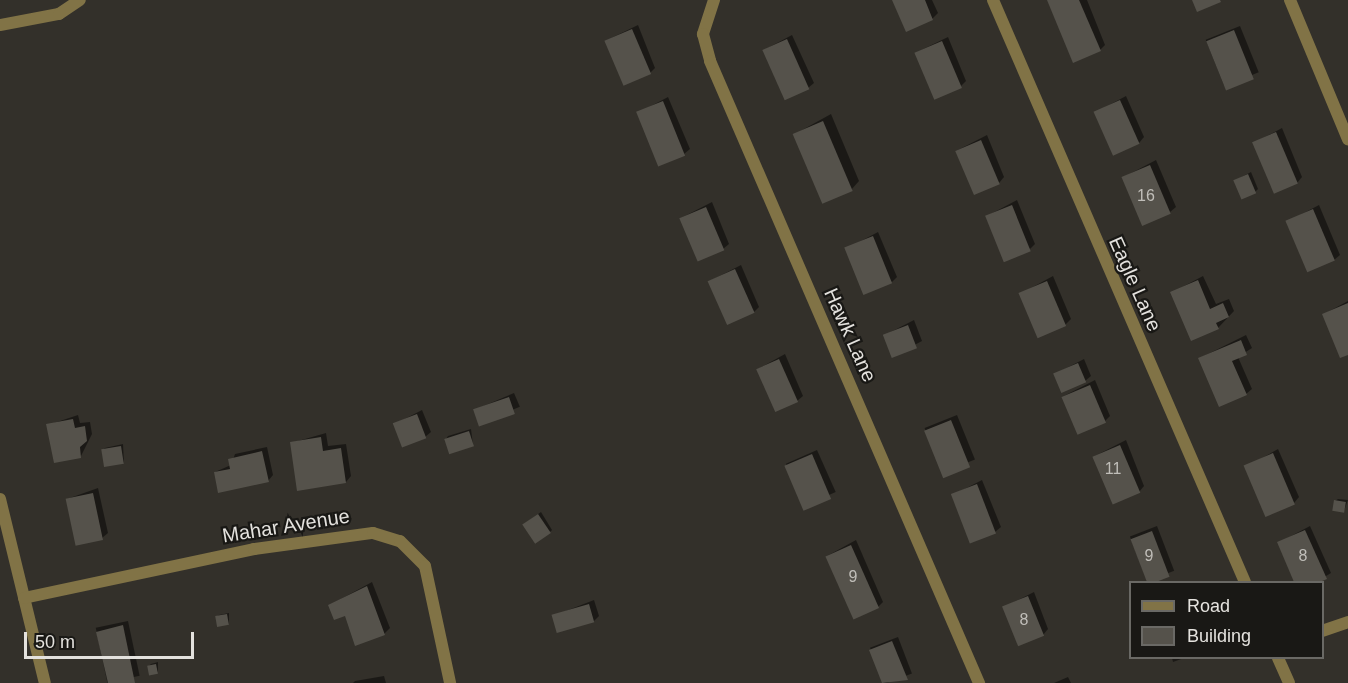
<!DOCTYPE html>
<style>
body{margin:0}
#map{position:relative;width:1348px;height:683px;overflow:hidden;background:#33302a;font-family:Arial,sans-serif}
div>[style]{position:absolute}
.shadow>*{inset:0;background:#0007;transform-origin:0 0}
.building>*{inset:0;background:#55524b;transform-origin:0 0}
.service>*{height:12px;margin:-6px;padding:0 6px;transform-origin:6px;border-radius:6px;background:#817346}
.minor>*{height:12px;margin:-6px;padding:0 6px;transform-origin:6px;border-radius:6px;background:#817346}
span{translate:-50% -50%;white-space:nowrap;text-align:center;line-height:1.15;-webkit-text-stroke:4.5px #191815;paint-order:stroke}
.number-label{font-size:16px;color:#c0beb9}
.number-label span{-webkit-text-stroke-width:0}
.street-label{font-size:20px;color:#e4e2de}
.legend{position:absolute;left:1129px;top:581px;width:195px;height:78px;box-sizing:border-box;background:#191815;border:2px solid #6a6965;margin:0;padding:8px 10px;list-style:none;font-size:18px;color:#e4e2de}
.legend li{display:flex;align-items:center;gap:12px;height:30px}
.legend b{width:30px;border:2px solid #6a6965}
.scale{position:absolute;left:24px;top:632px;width:170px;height:27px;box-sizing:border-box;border:3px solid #e4e2de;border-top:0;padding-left:8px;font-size:18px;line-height:21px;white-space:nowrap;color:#e4e2de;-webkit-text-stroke:4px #191815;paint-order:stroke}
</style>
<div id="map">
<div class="shadow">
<div style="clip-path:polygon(894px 0,932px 0,938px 13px,932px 19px)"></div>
<div style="clip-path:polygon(1048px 0,1087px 0,1105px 45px,1100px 50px)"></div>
<div style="clip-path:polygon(638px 25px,655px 68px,650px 73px,605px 41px)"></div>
<div style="left:1240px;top:26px;width:50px;height:37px;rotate:68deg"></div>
<div style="clip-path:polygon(792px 35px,814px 83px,808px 88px,764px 50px)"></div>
<div style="clip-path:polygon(948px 37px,966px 81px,961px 86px,915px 53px)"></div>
<div style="clip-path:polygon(1126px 96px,1144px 137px,1139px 143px,1096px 112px)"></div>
<div style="clip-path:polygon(668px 97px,690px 149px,684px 154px,638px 113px)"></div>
<div style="clip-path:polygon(831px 114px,859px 181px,851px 190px,795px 134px)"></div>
<div style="clip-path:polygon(1282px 128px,1302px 177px,1297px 183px,1254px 143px)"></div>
<div style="clip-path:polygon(987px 135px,1004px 177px,999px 183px,956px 151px)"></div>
<div style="clip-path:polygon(1156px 160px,1176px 207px,1170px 212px,1122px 178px)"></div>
<div style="clip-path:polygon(1251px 172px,1258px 189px,1255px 192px,1234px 181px)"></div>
<div style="clip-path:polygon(1017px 200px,1035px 244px,1030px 249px,987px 216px)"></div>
<div style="clip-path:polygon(712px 202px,729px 244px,723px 249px,681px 218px)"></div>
<div style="clip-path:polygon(1319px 205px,1340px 255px,1334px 260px,1287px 222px)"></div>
<div style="clip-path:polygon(878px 232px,897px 277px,892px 282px,846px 249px)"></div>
<div style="clip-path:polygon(741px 265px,759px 307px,754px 312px,710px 281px)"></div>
<div style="clip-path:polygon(1053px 276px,1071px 319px,1065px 325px,1020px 294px)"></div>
<div style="clip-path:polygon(1203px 276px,1216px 304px,1229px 299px,1234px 311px,1218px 328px,1171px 293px)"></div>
<div style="clip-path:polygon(1348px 301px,1348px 353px,1324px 314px)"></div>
<div style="clip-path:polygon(914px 320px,922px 341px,894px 356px,885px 335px)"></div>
<div style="clip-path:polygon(1246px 335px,1252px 348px,1238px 357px,1252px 389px,1246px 394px,1200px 358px)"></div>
<div style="clip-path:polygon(785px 354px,803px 396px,797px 401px,758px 369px)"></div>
<div style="clip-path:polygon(1084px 359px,1091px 376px,1085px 381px,1055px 374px)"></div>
<div style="clip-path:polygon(1095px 380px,1110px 416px,1105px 421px,1062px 397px)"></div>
<div style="left:514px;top:393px;width:15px;height:42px;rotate:67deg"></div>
<div style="clip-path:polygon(422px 410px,431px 432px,425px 437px,395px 424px)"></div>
<div style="clip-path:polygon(78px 415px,80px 423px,90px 422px,92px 434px,81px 456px,48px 425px)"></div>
<div style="left:957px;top:415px;width:48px;height:35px;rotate:68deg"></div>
<div style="clip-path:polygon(471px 429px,473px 445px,446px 439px,448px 436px)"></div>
<div style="clip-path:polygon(326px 433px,328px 446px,346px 444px,351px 476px,346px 482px,291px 443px)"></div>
<div style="clip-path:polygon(1126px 440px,1144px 486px,1139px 492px,1093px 457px)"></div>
<div style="clip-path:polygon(123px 444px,124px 463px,102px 450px,105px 448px)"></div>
<div style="clip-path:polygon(267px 447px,273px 475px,268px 481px,215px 472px,231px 465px,235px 454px)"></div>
<div style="clip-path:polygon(1278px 449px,1299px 497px,1294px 503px,1246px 467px)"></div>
<div style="left:817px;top:450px;width:46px;height:34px;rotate:66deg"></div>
<div style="clip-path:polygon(982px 480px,1001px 527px,995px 532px,953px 495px)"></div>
<div style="clip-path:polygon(98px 488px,108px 533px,102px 538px,67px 499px)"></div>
<div style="clip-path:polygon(1338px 499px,1348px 500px,1344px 511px,1335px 501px)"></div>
<div style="clip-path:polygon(541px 512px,552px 530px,550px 532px,524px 524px)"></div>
<div style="left:1157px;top:526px;width:48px;height:29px;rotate:69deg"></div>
<div style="clip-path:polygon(1310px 526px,1331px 573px,1316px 582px,1296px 582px,1278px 543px)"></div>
<div style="clip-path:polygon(856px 540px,883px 602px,878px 607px,827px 556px)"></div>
<div style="clip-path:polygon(372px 582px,390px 628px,384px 634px,330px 605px)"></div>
<div style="clip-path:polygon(1034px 592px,1048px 629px,1043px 635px,1004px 607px)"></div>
<div style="clip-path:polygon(594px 600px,599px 616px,594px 621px,553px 616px)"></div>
<div style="clip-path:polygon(229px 613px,229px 624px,216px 617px,219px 615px)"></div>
<div style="left:128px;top:621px;width:56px;height:33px;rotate:78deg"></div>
<div style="left:898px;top:637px;width:39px;height:30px;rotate:69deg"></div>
<div style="clip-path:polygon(1172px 658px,1184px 658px,1173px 662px)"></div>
<div style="clip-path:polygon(158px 662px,158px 672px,149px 666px,151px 664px)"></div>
<div style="clip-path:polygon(384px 676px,386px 683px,353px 683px,355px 681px)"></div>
<div style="clip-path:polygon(1068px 677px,1071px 683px,1054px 683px)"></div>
</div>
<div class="building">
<div style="clip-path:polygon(892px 0,925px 0,933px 20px,906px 32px)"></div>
<div style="clip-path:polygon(1047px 0,1079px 0,1101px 51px,1073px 63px)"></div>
<div style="clip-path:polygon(1192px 0,1220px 0,1221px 2px,1197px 12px)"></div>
<div style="left:632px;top:29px;width:49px;height:30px;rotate:67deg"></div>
<div style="left:1234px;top:30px;width:53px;height:30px;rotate:68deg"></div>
<div style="left:787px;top:39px;width:55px;height:27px;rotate:66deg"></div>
<div style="left:942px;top:41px;width:51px;height:30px;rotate:67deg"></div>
<div style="left:1120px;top:100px;width:48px;height:29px;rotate:66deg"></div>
<div style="left:663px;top:101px;width:59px;height:29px;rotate:68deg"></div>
<div style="left:823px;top:121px;width:76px;height:33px;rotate:67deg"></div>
<div style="left:1276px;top:132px;width:56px;height:26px;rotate:67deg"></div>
<div style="left:981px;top:140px;width:48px;height:28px;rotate:67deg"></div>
<div style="left:1150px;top:165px;width:53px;height:31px;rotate:67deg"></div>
<div style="left:1248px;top:174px;width:21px;height:16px;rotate:67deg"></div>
<div style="left:1012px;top:205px;width:50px;height:29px;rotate:68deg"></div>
<div style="left:706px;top:207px;width:47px;height:29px;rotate:67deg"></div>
<div style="left:1313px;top:209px;width:56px;height:30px;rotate:67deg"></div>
<div style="left:873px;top:236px;width:51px;height:31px;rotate:68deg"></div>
<div style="left:735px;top:269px;width:48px;height:30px;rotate:66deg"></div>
<div style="clip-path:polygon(1198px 280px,1210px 309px,1223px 303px,1229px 317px,1216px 323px,1219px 329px,1191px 341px,1170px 292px)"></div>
<div style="left:1047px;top:281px;width:49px;height:31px;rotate:67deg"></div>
<div style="clip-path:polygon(1348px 303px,1348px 355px,1340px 358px,1322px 314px)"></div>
<div style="left:908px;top:325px;width:25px;height:27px;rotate:69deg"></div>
<div style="clip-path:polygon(1241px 340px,1247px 355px,1232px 361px,1247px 395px,1219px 407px,1198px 358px)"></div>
<div style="left:779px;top:359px;width:47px;height:25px;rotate:66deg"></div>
<div style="left:1078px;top:363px;width:21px;height:27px;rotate:67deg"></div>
<div style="left:1090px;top:385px;width:41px;height:31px;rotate:67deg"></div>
<div style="left:509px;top:397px;width:18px;height:38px;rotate:71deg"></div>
<div style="left:417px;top:414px;width:26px;height:26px;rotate:69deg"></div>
<div style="clip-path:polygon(73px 419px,75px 428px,85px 426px,87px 441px,80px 447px,81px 458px,54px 463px,46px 424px)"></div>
<div style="left:951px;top:420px;width:51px;height:29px;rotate:68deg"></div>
<div style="left:469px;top:431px;width:16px;height:26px;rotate:72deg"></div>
<div style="clip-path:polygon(321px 437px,323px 451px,341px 448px,346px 483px,297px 491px,290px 442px)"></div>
<div style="left:1120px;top:445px;width:52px;height:30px;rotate:67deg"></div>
<div style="left:121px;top:446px;width:18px;height:20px;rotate:81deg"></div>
<div style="clip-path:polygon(262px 451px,269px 482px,218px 493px,214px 472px,230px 469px,228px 459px)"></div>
<div style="left:1273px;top:453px;width:56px;height:32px;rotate:67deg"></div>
<div style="left:812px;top:454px;width:49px;height:30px;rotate:67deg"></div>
<div style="left:977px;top:484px;width:53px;height:28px;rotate:69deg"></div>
<div style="left:93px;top:493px;width:48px;height:28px;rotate:78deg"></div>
<div style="left:1334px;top:500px;width:12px;height:11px;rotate:9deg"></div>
<div style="left:538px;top:514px;width:23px;height:19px;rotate:56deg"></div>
<div style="clip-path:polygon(1305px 530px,1327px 579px,1320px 582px,1294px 582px,1277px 542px)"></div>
<div style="left:1152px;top:531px;width:49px;height:23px;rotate:69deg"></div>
<div style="left:851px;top:545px;width:69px;height:28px;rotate:66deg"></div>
<div style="clip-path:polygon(367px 586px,385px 635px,355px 646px,345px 616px,334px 620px,328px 605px)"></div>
<div style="left:1028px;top:596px;width:43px;height:28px;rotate:68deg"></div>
<div style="left:589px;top:604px;width:19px;height:39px;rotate:74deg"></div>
<div style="left:227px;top:614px;width:11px;height:12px;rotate:80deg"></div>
<div style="clip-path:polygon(123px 625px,135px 683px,108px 683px,96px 632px)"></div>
<div style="clip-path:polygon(892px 641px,908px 680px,882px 683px,869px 650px)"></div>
<div style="left:156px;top:664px;width:10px;height:9px;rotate:79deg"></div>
</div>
<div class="service">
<div style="left:0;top:25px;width:60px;rotate:-10.6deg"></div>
<div style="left:59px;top:14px;width:25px;rotate:-34deg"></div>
</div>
<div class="minor">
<div style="left:714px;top:0;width:36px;rotate:108deg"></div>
<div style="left:703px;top:34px;width:28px;rotate:75deg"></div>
<div style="left:710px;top:61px;width:678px;rotate:66.61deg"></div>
<div style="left:993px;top:0;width:634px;rotate:66.59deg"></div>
<div style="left:1290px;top:0;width:151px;rotate:67.4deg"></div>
<div style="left:0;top:499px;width:189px;rotate:76.3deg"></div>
<div style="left:24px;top:598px;width:235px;rotate:-12deg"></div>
<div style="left:254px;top:549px;width:120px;rotate:-7.7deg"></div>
<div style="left:373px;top:533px;width:28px;rotate:17deg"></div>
<div style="left:400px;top:541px;width:35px;rotate:45deg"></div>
<div style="left:425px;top:566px;width:120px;rotate:77.9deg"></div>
<div style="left:1322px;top:631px;width:28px;rotate:-19deg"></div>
<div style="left:1278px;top:658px;width:27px;rotate:66deg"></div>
</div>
<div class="number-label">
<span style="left:1146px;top:196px">16</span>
<span style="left:1113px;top:469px">11</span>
<span style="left:1149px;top:556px">9</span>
<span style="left:1303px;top:556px">8</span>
<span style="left:853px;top:577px">9</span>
<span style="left:1024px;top:620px">8</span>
</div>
<div class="street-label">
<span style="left:1135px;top:284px;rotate:66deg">Eagle Lane</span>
<span style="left:850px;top:335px;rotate:66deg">Hawk Lane</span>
<span style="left:286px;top:526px;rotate:-9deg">Mahar Avenue</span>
</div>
<ul class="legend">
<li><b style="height:8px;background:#817346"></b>Road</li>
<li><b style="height:16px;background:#55524b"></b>Building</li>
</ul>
<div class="scale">50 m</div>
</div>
